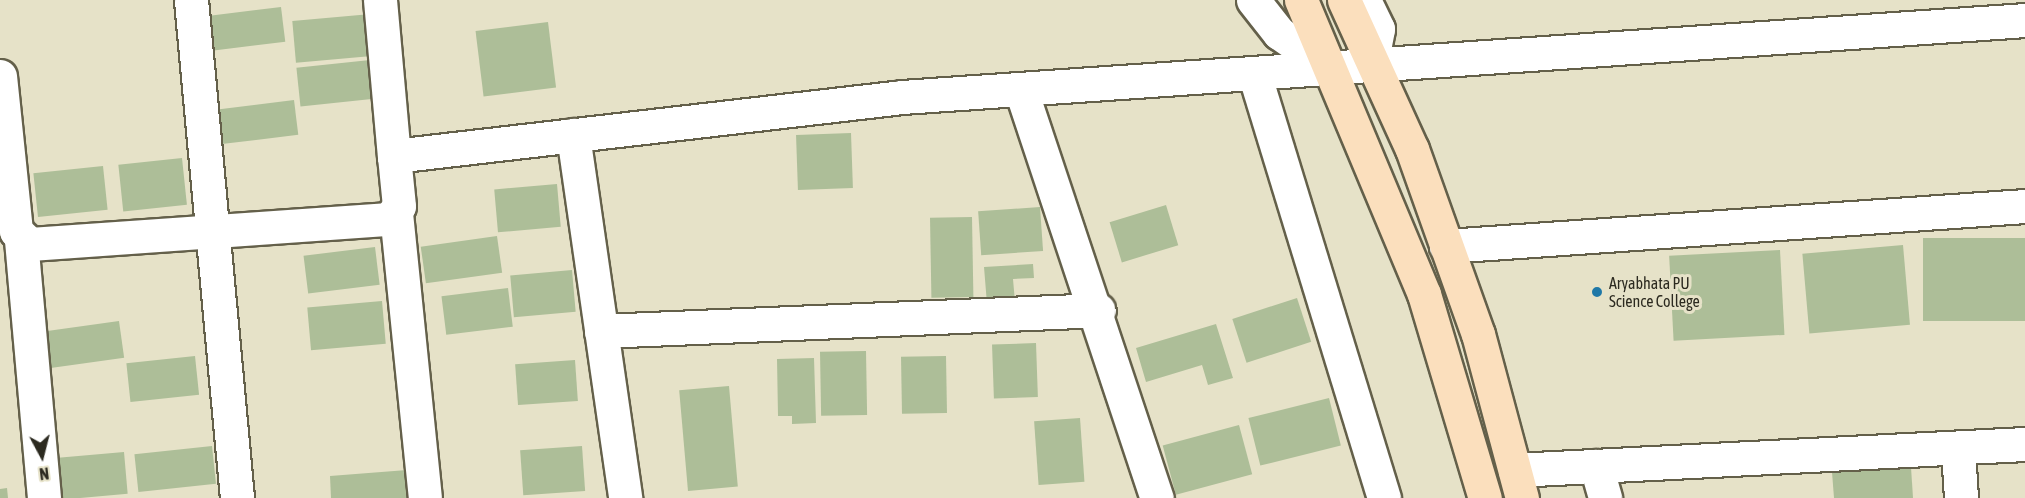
<!DOCTYPE html>
<style>
body{margin:0}
#map{position:relative;width:2025px;height:498px;overflow:hidden;background:#e6e2c8;font-family:"Asap Condensed",sans-serif}
div>[style]{position:absolute}
.building>*{inset:0;background:#adbe98;transform-origin:0 0}
.roads{filter:drop-shadow(2px 0 #64604a) drop-shadow(-2px 0 #64604a) drop-shadow(0 2px #64604a) drop-shadow(0 -2px #64604a)}
.minor>*{height:33px;margin:-16.5px;padding:0 16.5px;transform-origin:16.5px;border-radius:16.5px;background:#fff}
.major>*{height:33px;margin:-16.5px;padding:0 16.5px;transform-origin:16.5px;border-radius:16.5px;background:#fbdfbd}
.dots>*{width:16px;height:16px;translate:-50% -50%;box-sizing:border-box;border:3px solid #e6e2c8;border-radius:50%}
span{translate:-50% -50%;white-space:nowrap;text-align:center;line-height:1.15;-webkit-text-stroke:6px #e6e2c8;paint-order:stroke}
.poi-label{font-size:16px;color:#2c2a20}
.left{translate:0 -50%;text-align:left}
.north{position:absolute;left:12px;top:426px;width:60px;height:60px;-webkit-text-stroke:4px #e6e2c8;paint-order:stroke;rotate:173deg;font-size:16px;font-weight:700;line-height:24px;text-align:center;color:#2c2a20}
.north::after{content:'';display:block;margin:auto;width:21px;height:27px;background:#2c2a20;clip-path:polygon(50% 0,100% 100%,50% 72%,0 100%)}
</style>
<div id="map">
<div class="building">
<div style="left:281px;top:7px;width:35px;height:78px;rotate:83deg"></div>
<div style="left:371px;top:14px;width:42px;height:79px;rotate:85deg"></div>
<div style="left:548px;top:22px;width:66px;height:73px;rotate:83deg"></div>
<div style="left:370px;top:60px;width:39px;height:74px;rotate:84deg"></div>
<div style="left:294px;top:100px;width:35px;height:77px;rotate:83deg"></div>
<div style="left:851px;top:133px;width:55px;height:55px;rotate:88deg"></div>
<div style="left:182px;top:158px;width:47px;height:64px;rotate:84deg"></div>
<div style="left:103px;top:166px;width:44px;height:70px;rotate:84deg"></div>
<div style="left:557px;top:184px;width:43px;height:63px;rotate:85deg"></div>
<div style="left:1166px;top:205px;width:42px;height:59px;rotate:73deg"></div>
<div style="left:1040px;top:207px;width:44px;height:62px;rotate:86deg"></div>
<div style="left:972px;top:217px;width:80px;height:42px;rotate:89deg"></div>
<div style="left:497px;top:236px;width:37px;height:77px;rotate:82deg"></div>
<div style="left:2025px;top:238px;width:83px;height:102px;rotate:90deg"></div>
<div style="left:1903px;top:245px;width:80px;height:101px;rotate:85deg"></div>
<div style="left:375px;top:247px;width:38px;height:72px;rotate:83deg"></div>
<div style="left:1780px;top:250px;width:85px;height:111px;rotate:87deg"></div>
<div style="clip-path:polygon(1033px 264px,1034px 278px,1013px 279px,1015px 302px,987px 304px,984px 267px)"></div>
<div style="left:572px;top:270px;width:42px;height:62px;rotate:85deg"></div>
<div style="left:508px;top:288px;width:39px;height:67px;rotate:83deg"></div>
<div style="left:1297px;top:298px;width:46px;height:68px;rotate:72deg"></div>
<div style="left:382px;top:301px;width:43px;height:75px;rotate:85deg"></div>
<div style="left:119px;top:321px;width:37px;height:76px;rotate:82deg"></div>
<div style="clip-path:polygon(1216px 324px,1233px 378px,1208px 385px,1202px 365px,1146px 382px,1136px 348px)"></div>
<div style="left:1036px;top:343px;width:54px;height:44px;rotate:88deg"></div>
<div style="left:866px;top:351px;width:64px;height:46px;rotate:89deg"></div>
<div style="left:195px;top:356px;width:39px;height:69px;rotate:84deg"></div>
<div style="left:946px;top:356px;width:57px;height:45px;rotate:89deg"></div>
<div style="clip-path:polygon(814px 358px,816px 423px,792px 424px,792px 416px,778px 416px,777px 359px)"></div>
<div style="left:575px;top:360px;width:41px;height:60px;rotate:86deg"></div>
<div style="left:729px;top:386px;width:101px;height:50px;rotate:85deg"></div>
<div style="left:1329px;top:398px;width:49px;height:83px;rotate:76deg"></div>
<div style="left:1080px;top:418px;width:64px;height:46px;rotate:86deg"></div>
<div style="left:1239px;top:425px;width:51px;height:79px;rotate:75deg"></div>
<div style="left:212px;top:446px;width:38px;height:78px;rotate:84deg"></div>
<div style="left:582px;top:446px;width:45px;height:62px;rotate:86deg"></div>
<div style="left:124px;top:452px;width:42px;height:66px;rotate:85deg"></div>
<div style="clip-path:polygon(1911px 467px,1913px 498px,1834px 498px,1832px 472px)"></div>
<div style="clip-path:polygon(407px 470px,409px 498px,331px 498px,330px 476px)"></div>
<div style="clip-path:polygon(7px 488px,8px 498px,0 498px,0 489px)"></div>
</div>
<div class="roads">
<div class="minor">
<div style="left:191px;top:0;width:500px;rotate:84.72deg"></div>
<div style="left:380px;top:0;width:157px;rotate:84.9deg"></div>
<div style="left:1253px;top:0;width:42px;rotate:51.8deg"></div>
<div style="left:1279px;top:33px;width:63px;rotate:34.7deg"></div>
<div style="left:1364px;top:0;width:32px;rotate:64deg"></div>
<div style="left:1378px;top:29px;width:36px;rotate:101deg"></div>
<div style="left:0;top:76px;width:156px;rotate:84.1deg"></div>
<div style="left:16px;top:231px;width:19px;rotate:43deg"></div>
<div style="left:30px;top:244px;width:360px;rotate:-4deg"></div>
<div style="left:389px;top:219px;width:16px;rotate:-52deg"></div>
<div style="left:399px;top:206px;width:50px;rotate:-95.7deg"></div>
<div style="left:394px;top:156px;width:511px;rotate:-6.62deg"></div>
<div style="left:902px;top:97px;width:1126px;rotate:-3.92deg"></div>
<div style="left:1255px;top:76px;width:441px;rotate:73deg"></div>
<div style="left:1021px;top:90px;width:430px;rotate:71.6deg"></div>
<div style="left:573px;top:135px;width:367px;rotate:81.8deg"></div>
<div style="left:396px;top:213px;width:286px;rotate:84.2deg"></div>
<div style="left:21px;top:240px;width:259px;rotate:84.9deg"></div>
<div style="left:1446px;top:246px;width:580px;rotate:-3.95deg"></div>
<div style="left:601px;top:331px;width:498px;rotate:-2.4deg"></div>
<div style="left:1958px;top:448px;width:50px;rotate:86.6deg"></div>
<div style="left:1596px;top:466px;width:33px;rotate:74deg"></div>
<div style="left:1515px;top:470px;width:511px;rotate:-2.92deg"></div>
</div>
<div class="major">
<div style="left:1301px;top:0;width:319px;rotate:67.3deg"></div>
<div style="left:1424px;top:294px;width:213px;rotate:73.4deg"></div>
<div style="left:1344px;top:0;width:164px;rotate:65.5deg"></div>
<div style="left:1412px;top:149px;width:196px;rotate:70.4deg"></div>
<div style="left:1478px;top:334px;width:170px;rotate:75deg"></div>
</div>
</div>
<div class="dots">
<div style="left:1597px;top:292px;background:#1f78a7"></div>
</div>
<div class="poi-label">
<span class="left" style="left:1609px;top:292px">Aryabhata PU<br>Science College</span>
</div>
<div class="north">N</div>
</div>
